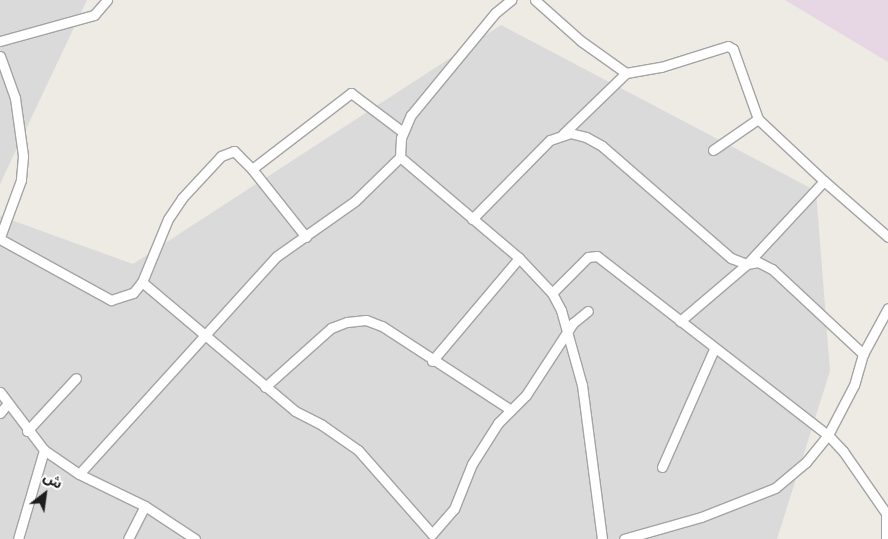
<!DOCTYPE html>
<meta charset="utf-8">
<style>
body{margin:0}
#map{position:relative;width:888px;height:539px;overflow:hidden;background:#eeeae4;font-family:"Fira Sans","Noto Sans Arabic",sans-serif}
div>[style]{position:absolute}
.residential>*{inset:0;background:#dbdada}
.industrial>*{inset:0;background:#e7d6e4}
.roads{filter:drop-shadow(1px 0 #a4a4a4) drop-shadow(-1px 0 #a4a4a4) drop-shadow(0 1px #a4a4a4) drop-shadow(0 -1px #a4a4a4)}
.minor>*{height:9px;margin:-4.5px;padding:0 4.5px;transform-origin:4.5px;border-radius:4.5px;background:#fff}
span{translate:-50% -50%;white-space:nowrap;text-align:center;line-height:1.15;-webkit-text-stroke:4.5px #fff;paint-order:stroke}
.north{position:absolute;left:20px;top:469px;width:50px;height:50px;-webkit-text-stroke:4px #fff;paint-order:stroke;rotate:30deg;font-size:14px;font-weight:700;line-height:20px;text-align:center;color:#1d1d1d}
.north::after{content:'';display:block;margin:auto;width:18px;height:22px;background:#1d1d1d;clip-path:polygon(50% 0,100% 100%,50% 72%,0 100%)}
</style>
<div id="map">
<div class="residential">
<div style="clip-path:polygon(0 0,87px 0,0 184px)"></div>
<div style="clip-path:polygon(501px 25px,816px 191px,830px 371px,777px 539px,0 539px,0 216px,133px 264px)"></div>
</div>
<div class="industrial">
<div style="clip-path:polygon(785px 0,888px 0,888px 62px)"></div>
</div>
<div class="roads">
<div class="minor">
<div style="left:535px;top:0;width:62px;rotate:41.7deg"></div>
<div style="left:581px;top:41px;width:55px;rotate:35.4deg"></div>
<div style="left:0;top:41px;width:98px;rotate:-15.5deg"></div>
<div style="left:94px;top:15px;width:20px;rotate:-49deg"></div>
<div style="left:0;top:56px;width:45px;rotate:70.3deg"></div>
<div style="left:15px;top:98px;width:59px;rotate:82.1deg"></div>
<div style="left:23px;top:156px;width:24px;rotate:95deg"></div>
<div style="left:21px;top:180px;width:61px;rotate:110.2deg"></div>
<div style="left:563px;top:134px;width:88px;rotate:-44.1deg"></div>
<div style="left:626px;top:73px;width:36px;rotate:-10deg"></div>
<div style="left:661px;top:67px;width:70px;rotate:-17.4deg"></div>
<div style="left:728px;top:46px;width:6px;rotate:31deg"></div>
<div style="left:733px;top:49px;width:74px;rotate:70.3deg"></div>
<div style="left:758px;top:119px;width:91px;rotate:43.2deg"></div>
<div style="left:824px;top:181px;width:113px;rotate:132.9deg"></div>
<div style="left:747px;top:264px;width:88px;rotate:139.6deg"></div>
<div style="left:713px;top:150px;width:55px;rotate:-34.6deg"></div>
<div style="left:400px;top:157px;width:19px;rotate:-87deg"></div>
<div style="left:401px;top:138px;width:25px;rotate:-67deg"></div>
<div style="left:411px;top:115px;width:132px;rotate:-50.5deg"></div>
<div style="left:495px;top:13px;width:21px;rotate:-39deg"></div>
<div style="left:824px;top:181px;width:85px;rotate:41.2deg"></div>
<div style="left:472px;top:219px;width:111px;rotate:-45.4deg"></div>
<div style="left:550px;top:140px;width:21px;rotate:-19deg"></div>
<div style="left:570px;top:133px;width:16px;rotate:14deg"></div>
<div style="left:586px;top:137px;width:18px;rotate:29deg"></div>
<div style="left:602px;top:146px;width:171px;rotate:41deg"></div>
<div style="left:731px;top:258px;width:17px;rotate:21deg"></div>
<div style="left:747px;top:264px;width:11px;rotate:-10deg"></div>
<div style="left:758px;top:262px;width:16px;rotate:27deg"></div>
<div style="left:772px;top:269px;width:125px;rotate:43deg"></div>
<div style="left:863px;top:354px;width:32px;rotate:106deg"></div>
<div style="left:854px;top:385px;width:56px;rotate:117.5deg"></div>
<div style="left:828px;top:435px;width:35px;rotate:129deg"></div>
<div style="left:806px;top:462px;width:40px;rotate:140deg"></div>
<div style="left:775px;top:488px;width:79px;rotate:158.6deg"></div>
<div style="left:701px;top:517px;width:80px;rotate:164.1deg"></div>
<div style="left:306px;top:237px;width:87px;rotate:-128.5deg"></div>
<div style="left:252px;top:169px;width:125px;rotate:-37.5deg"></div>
<div style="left:351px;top:93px;width:65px;rotate:36.9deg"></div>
<div style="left:0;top:239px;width:127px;rotate:28.8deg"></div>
<div style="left:111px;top:300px;width:23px;rotate:-18deg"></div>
<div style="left:133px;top:293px;width:14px;rotate:-51deg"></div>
<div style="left:142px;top:282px;width:200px;rotate:40.1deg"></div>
<div style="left:295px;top:411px;width:30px;rotate:27deg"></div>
<div style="left:322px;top:425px;width:44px;rotate:34.8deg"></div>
<div style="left:358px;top:450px;width:112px;rotate:48.6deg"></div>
<div style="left:432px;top:534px;width:33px;rotate:-49deg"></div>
<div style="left:454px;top:509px;width:48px;rotate:-68.2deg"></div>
<div style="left:472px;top:464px;width:49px;rotate:-57.6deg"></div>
<div style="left:498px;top:423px;width:40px;rotate:-45deg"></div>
<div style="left:526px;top:395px;width:86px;rotate:-56.9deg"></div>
<div style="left:573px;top:323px;width:19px;rotate:-39deg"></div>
<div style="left:142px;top:282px;width:68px;rotate:-67.6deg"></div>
<div style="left:168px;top:219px;width:25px;rotate:-56deg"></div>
<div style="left:182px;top:198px;width:57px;rotate:-47.1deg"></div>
<div style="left:221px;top:156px;width:14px;rotate:-21deg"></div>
<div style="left:234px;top:151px;width:25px;rotate:45deg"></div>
<div style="left:552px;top:293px;width:51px;rotate:-45deg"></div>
<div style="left:588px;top:257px;width:9px;rotate:-6deg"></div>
<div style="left:597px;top:256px;width:292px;rotate:37.8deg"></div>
<div style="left:828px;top:435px;width:22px;rotate:47deg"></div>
<div style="left:843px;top:451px;width:75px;rotate:55.3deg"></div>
<div style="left:886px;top:513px;width:26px;rotate:90deg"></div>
<div style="left:863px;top:354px;width:52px;rotate:-61.5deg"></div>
<div style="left:432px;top:361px;width:135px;rotate:-49.8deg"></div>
<div style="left:265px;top:387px;width:89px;rotate:-41.8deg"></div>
<div style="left:331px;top:328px;width:17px;rotate:-21deg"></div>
<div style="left:347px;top:322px;width:19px;rotate:-6deg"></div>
<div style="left:366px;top:320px;width:17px;rotate:21deg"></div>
<div style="left:382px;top:326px;width:154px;rotate:33.1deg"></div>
<div style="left:0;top:392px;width:73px;rotate:52.8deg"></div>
<div style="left:44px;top:450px;width:42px;rotate:34.4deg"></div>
<div style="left:79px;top:474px;width:73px;rotate:25.9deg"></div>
<div style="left:145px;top:506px;width:60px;rotate:33.4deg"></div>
<div style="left:0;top:413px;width:13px;rotate:-51deg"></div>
<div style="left:27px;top:431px;width:72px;rotate:-47.2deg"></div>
<div style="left:662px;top:467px;width:129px;rotate:-66.2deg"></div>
<div style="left:79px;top:474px;width:294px;rotate:-47.8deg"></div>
<div style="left:277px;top:256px;width:95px;rotate:-35.2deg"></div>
<div style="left:355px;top:201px;width:63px;rotate:-44.4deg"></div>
<div style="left:400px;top:157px;width:156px;rotate:40.3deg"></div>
<div style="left:519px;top:258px;width:48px;rotate:46.7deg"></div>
<div style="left:552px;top:293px;width:19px;rotate:62deg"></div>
<div style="left:561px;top:310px;width:78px;rotate:74.4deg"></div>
<div style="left:582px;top:385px;width:155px;rotate:82.6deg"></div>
<div style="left:18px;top:539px;width:93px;rotate:-73.7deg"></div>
<div style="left:128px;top:539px;width:37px;rotate:-63deg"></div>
</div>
</div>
<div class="north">ش</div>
</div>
